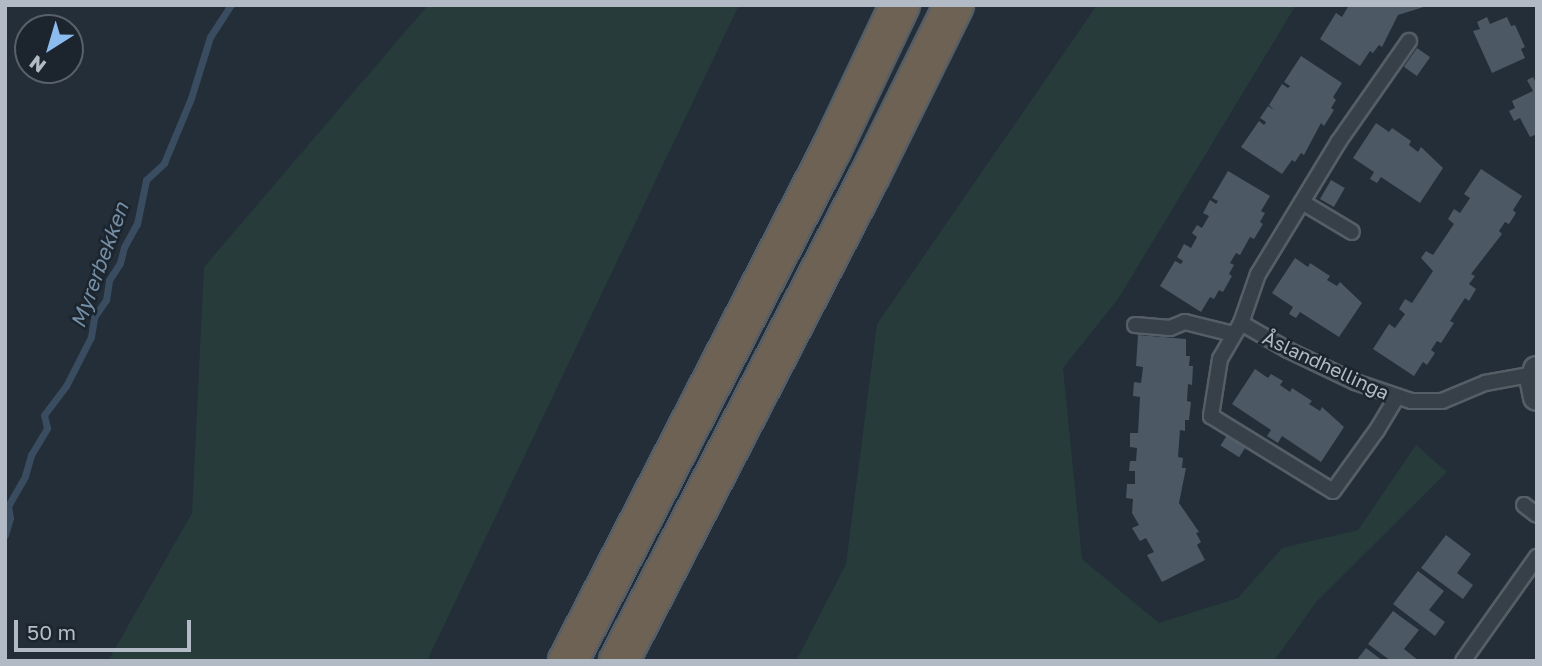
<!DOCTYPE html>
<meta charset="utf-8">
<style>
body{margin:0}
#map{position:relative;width:1542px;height:666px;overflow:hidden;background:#232e38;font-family:"Golos Text",sans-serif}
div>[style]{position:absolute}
.green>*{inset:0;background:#263b3a}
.stream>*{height:7px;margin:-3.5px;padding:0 3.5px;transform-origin:3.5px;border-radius:3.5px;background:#3a4d60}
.building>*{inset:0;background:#4c5864;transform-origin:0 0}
.roads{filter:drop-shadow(2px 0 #555e66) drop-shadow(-2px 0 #555e66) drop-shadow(0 2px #555e66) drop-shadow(0 -2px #555e66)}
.lane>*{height:14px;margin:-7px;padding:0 7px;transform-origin:7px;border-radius:7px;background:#374049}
.street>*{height:26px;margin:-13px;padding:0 13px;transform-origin:13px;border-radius:13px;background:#374049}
.highway>*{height:38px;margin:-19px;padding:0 19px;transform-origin:19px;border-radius:19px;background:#6e6254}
span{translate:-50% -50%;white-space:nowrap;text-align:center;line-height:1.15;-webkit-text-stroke:5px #1c252d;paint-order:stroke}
.street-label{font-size:19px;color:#b2bbc5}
.water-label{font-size:21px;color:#748ea6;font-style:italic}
.frame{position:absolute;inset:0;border:7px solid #b2bbc5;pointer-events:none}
.north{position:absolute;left:14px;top:14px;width:70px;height:70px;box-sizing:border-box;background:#1c252d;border:2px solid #58616a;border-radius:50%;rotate:217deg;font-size:19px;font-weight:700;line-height:28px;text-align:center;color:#b2bbc5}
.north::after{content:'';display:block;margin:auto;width:24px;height:32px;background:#8cbbf0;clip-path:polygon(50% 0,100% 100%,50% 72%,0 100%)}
.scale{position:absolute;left:14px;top:620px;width:177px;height:32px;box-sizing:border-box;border:4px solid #b2bbc5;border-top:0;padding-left:9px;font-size:21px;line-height:24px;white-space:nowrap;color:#b2bbc5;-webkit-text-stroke:5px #1c252d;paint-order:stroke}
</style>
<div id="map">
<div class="green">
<div style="clip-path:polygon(428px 5px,739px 5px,427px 661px,108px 661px,192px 513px,204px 267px)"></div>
<div style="clip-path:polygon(1097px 5px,1296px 5px,1118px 299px,1063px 368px,1082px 559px,1159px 623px,1238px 598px,1282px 548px,1358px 530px,1416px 445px,1447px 472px,1317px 601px,1274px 661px,796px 661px,846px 564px,877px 324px)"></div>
</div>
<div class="stream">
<div style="left:5px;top:535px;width:18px;rotate:-74deg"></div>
<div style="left:10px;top:518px;width:12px;rotate:-99deg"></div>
<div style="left:8px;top:506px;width:34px;rotate:-60deg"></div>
<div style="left:25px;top:476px;width:22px;rotate:-74deg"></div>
<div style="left:31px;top:455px;width:31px;rotate:-59deg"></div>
<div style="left:47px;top:428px;width:13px;rotate:-103deg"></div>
<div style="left:44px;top:415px;width:36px;rotate:-53deg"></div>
<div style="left:66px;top:386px;width:55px;rotate:-63deg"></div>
<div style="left:91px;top:337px;width:20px;rotate:-81deg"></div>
<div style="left:94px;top:317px;width:21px;rotate:-55deg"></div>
<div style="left:106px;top:300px;width:20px;rotate:-81deg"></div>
<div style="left:109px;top:280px;width:20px;rotate:-57deg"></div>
<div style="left:120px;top:263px;width:16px;rotate:-76deg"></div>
<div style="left:124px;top:247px;width:26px;rotate:-61deg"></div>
<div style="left:137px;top:224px;width:45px;rotate:-78.4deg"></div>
<div style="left:146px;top:180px;width:25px;rotate:-43deg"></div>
<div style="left:164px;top:163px;width:70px;rotate:-67.4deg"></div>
<div style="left:191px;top:98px;width:64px;rotate:-72.7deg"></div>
<div style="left:210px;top:37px;width:38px;rotate:-57deg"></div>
</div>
<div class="building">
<div style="clip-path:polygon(1349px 5px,1430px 5px,1398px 15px,1382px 47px,1379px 45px,1373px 53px,1370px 51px,1360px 66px,1320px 39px,1336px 13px,1342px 17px)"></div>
<div style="clip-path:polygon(1487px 17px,1490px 24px,1507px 17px,1511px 26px,1515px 25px,1525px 47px,1521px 49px,1525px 58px,1492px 73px,1473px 31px,1480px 29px,1477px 22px)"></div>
<div style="left:1417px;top:48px;width:16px;height:23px;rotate:35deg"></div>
<div style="clip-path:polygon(1301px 56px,1342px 83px,1333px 97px,1336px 100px,1331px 108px,1334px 110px,1324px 126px,1321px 123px,1304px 155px,1301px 153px,1295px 162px,1292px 160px,1282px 174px,1241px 147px,1259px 121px,1264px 125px,1266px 122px,1260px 118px,1268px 106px,1274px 110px,1269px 105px,1282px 84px,1288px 88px,1290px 86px,1284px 82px)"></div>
<div style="clip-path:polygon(1533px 77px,1537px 85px,1537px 134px,1530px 137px,1520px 118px,1514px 121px,1509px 111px,1515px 108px,1512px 101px,1533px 91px,1527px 80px)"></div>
<div style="clip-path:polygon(1376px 123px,1389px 132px,1392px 128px,1411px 141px,1409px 145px,1418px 152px,1421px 147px,1443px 168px,1420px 203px,1381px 177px,1377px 183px,1370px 179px,1374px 172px,1353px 158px)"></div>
<div style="clip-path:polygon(1481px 169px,1522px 196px,1513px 210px,1516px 213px,1509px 224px,1505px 222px,1499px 231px,1502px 234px,1471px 274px,1475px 276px,1469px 284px,1476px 289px,1469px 301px,1465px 298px,1450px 321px,1454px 323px,1441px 343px,1437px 341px,1431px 350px,1435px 353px,1427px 365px,1423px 362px,1414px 376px,1373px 349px,1389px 324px,1395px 328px,1405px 314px,1399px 309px,1405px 299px,1412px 303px,1433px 271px,1421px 258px,1426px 251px,1433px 255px,1454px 224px,1448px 219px,1454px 209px,1460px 213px,1470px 198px,1464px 194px)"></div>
<div style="clip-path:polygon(1228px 171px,1270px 196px,1261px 211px,1265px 213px,1260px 222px,1263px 224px,1254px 239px,1250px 237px,1240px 255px,1236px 253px,1230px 263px,1234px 265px,1229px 274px,1232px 276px,1223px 292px,1219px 290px,1214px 299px,1210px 297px,1201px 312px,1160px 286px,1175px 261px,1181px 264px,1183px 261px,1177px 257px,1184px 244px,1191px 248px,1197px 237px,1192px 233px,1197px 225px,1202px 228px,1209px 216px,1203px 213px,1210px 200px,1216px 204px,1218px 201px,1212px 198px)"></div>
<div style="left:1331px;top:180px;width:16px;height:22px;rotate:30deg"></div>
<div style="clip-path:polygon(1295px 258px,1308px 267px,1310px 263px,1330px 276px,1327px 280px,1337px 286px,1340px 282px,1362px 303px,1339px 337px,1300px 312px,1296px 318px,1289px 314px,1293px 307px,1272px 293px)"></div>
<div style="clip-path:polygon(1138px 335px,1186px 339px,1186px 356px,1190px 356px,1189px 366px,1193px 366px,1192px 385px,1188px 384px,1187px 401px,1191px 402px,1189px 420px,1185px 420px,1185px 431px,1180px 430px,1178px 457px,1183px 458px,1182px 468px,1186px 468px,1179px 503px,1199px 532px,1196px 533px,1201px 542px,1197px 545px,1205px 560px,1162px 582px,1147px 555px,1154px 552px,1146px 538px,1140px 541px,1132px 528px,1139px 525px,1132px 513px,1133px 499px,1126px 498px,1127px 484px,1135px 484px,1135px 471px,1129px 471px,1130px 461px,1136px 461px,1137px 448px,1130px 447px,1130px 433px,1138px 433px,1140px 397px,1133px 396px,1134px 382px,1141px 383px,1143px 367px,1136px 366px)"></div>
<div style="clip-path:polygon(1255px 369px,1268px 378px,1271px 374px,1283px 381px,1280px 385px,1290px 392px,1292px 388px,1312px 401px,1309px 404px,1320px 411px,1322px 407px,1344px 427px,1321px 462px,1282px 436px,1278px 443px,1267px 436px,1271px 430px,1232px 404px)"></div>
<div style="left:1229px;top:432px;width:22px;height:16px;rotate:32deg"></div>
<div style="clip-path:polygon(1446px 535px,1471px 554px,1457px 573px,1473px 585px,1463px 599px,1421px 568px)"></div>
<div style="clip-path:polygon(1418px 571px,1444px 591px,1429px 610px,1445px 622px,1435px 636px,1393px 604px)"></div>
<div style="clip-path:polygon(1393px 611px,1419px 630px,1404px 649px,1419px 661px,1391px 661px,1368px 644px)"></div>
<div style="clip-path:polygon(1366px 648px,1383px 661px,1356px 661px)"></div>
</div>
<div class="roads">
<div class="lane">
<div style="left:1409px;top:41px;width:122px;rotate:125deg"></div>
<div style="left:1339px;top:141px;width:156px;rotate:121.3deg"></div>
<div style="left:1258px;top:274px;width:52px;rotate:109.1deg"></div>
<div style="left:1241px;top:323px;width:54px;rotate:29.9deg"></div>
<div style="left:1288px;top:350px;width:74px;rotate:25.5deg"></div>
<div style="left:1355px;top:382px;width:59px;rotate:18.7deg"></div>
<div style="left:1411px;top:401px;width:31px"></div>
<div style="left:1442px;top:401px;width:47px;rotate:-22.7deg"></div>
<div style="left:1485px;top:383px;width:51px;rotate:-10.2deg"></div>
<div style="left:1302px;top:202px;width:58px;rotate:31deg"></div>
<div style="left:1241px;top:323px;width:42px;rotate:120.3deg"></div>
<div style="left:1220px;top:359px;width:58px;rotate:99deg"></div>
<div style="left:1211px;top:416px;width:143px;rotate:31.6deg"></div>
<div style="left:1333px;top:491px;width:75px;rotate:-54.2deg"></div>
<div style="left:1377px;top:430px;width:39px;rotate:-59deg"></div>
<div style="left:1135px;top:325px;width:35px;rotate:5deg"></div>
<div style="left:1170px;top:328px;width:16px;rotate:-22deg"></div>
<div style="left:1185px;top:322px;width:49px;rotate:14deg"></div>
<div style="left:1524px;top:505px;width:16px;rotate:38deg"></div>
<div style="left:1463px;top:661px;width:128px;rotate:-54.6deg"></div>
</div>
<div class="street">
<div style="left:1537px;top:370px;width:12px;rotate:104deg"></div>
<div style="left:1534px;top:382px;width:15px;rotate:79deg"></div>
</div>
<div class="highway">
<div style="left:568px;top:661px;width:575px;rotate:-62.77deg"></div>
<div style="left:831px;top:150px;width:161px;rotate:-64.6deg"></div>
<div style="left:619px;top:661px;width:545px;rotate:-62.68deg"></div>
<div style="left:869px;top:177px;width:192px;rotate:-63.7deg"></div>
</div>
</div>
<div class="street-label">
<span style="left:1326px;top:365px;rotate:25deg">Åslandhellinga</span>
</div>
<div class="water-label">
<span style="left:99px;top:265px;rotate:-70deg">Myrerbekken</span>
</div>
<div class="frame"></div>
<div class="north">N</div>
<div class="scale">50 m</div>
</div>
